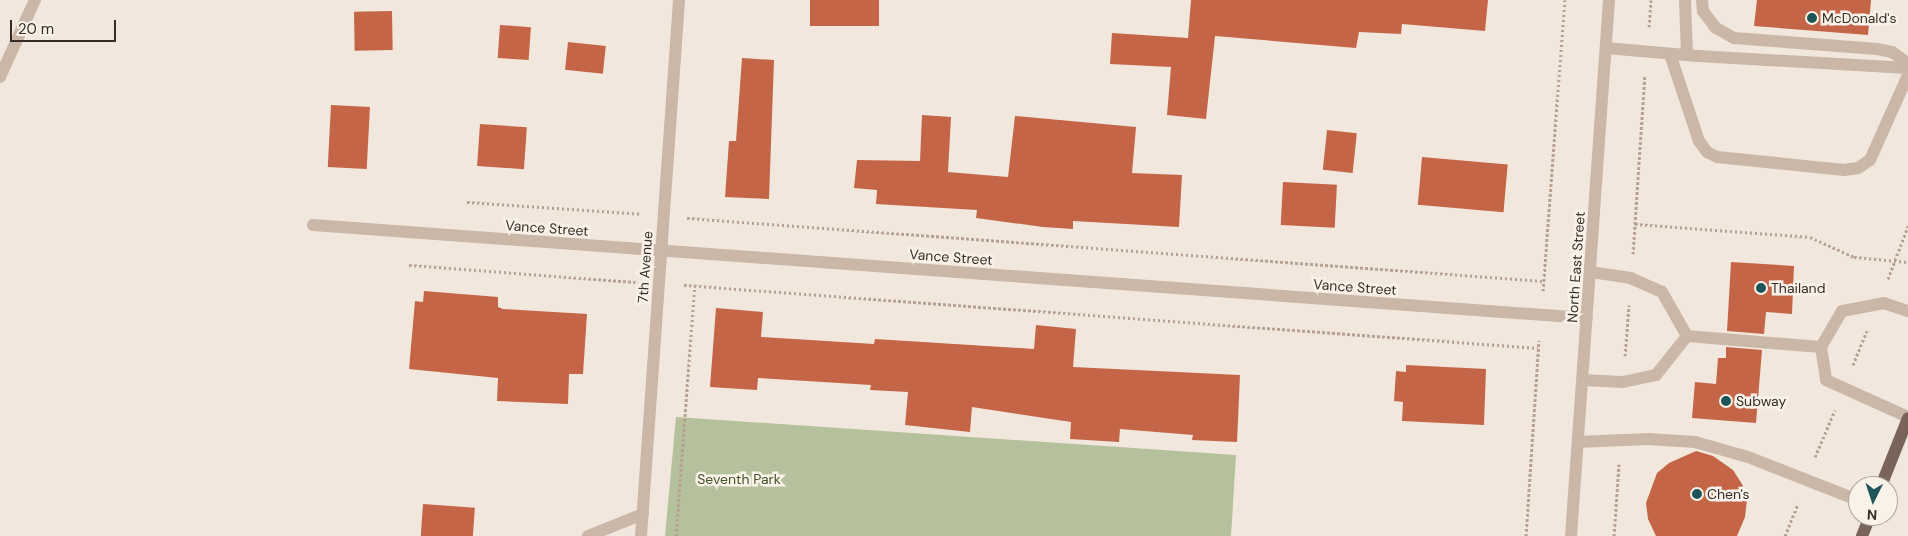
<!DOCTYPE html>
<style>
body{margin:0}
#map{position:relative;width:1908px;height:536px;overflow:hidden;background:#f2e7dc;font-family:"DM Sans",sans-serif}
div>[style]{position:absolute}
.green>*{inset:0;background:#b5c19c}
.building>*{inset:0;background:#c46548;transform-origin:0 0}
.path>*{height:3px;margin-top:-1.5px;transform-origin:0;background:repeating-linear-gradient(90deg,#b6a193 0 2.5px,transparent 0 5px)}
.minor>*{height:12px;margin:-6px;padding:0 6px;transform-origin:6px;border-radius:6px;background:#cab7a8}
.major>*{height:12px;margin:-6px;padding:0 6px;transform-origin:6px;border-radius:6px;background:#78645a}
.dots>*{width:14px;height:14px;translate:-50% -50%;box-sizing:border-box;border:2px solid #f9f2e9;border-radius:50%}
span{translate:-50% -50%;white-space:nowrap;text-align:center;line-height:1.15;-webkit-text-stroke:5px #f9f2e9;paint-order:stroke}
.poi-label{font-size:14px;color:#372d28}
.left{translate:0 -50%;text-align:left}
.street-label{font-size:14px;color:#372d28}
.park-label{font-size:14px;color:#46552c}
.north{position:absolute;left:1848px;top:476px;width:50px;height:50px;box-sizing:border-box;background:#f9f2e9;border:1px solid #aba39c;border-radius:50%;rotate:184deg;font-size:14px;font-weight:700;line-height:20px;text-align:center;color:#372d28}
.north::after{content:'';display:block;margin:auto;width:18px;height:22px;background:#1e5558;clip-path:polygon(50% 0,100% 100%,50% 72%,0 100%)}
.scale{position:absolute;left:10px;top:20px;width:106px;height:22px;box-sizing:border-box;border:2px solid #372d28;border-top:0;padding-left:6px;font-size:15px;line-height:18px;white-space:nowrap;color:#372d28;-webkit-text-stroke:4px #f9f2e9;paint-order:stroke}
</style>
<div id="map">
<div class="green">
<div style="clip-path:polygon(676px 417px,1236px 455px,1231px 536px,665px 536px)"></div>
</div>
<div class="building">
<div style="left:810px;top:0;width:69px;height:26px"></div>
<div style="clip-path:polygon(1191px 0,1488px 0,1485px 31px,1402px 24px,1401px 34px,1359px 32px,1356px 48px,1215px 36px,1206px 119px,1167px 115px,1171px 67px,1110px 64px,1112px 33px,1188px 38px)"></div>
<div style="clip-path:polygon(1757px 0,1871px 0,1868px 35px,1754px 26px)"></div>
<div style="left:392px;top:11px;width:39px;height:38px;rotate:89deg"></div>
<div style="left:500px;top:25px;width:31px;height:33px;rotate:4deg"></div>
<div style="left:568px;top:42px;width:38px;height:28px;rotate:6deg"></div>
<div style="clip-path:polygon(742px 58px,774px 60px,769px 199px,725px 197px,729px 141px,736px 141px)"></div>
<div style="left:331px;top:105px;width:39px;height:62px;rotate:3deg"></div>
<div style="clip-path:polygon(922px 115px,951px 117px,948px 172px,1008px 177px,1015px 116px,1136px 127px,1132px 173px,1182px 175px,1179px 227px,1073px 221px,1073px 229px,1043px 227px,976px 218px,977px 210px,876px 204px,877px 190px,854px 188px,857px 160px,920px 161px)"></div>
<div style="left:480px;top:124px;width:47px;height:42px;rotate:4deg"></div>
<div style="left:1327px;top:130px;width:30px;height:40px;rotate:6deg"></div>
<div style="left:1422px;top:157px;width:86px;height:48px;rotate:5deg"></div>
<div style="left:1283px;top:182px;width:54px;height:43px;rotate:3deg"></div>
<div style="clip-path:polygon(1731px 262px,1794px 266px,1792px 314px,1766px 312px,1764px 334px,1727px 331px)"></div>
<div style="clip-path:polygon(424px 291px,498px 297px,498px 307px,503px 309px,587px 314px,583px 374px,569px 374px,568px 404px,497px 401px,498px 378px,409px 369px,415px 301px,423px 302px)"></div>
<div style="clip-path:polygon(716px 308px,763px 312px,761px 337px,874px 344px,875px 339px,1034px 349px,1036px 325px,1076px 329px,1073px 367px,1240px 375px,1237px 442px,1192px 440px,1193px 435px,1120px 429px,1119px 442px,1070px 439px,1071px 422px,972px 407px,970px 432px,905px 425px,908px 392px,870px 390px,871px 385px,758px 378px,757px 390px,710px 387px)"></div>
<div style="clip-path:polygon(1726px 347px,1762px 350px,1756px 423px,1692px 418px,1695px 382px,1716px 384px,1718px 358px,1726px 358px)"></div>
<div style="clip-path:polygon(1406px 365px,1486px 369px,1484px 425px,1402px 421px,1403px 402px,1394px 401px,1396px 371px,1406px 372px)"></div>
<div style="clip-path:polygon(1696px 451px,1713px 456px,1733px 470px,1742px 484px,1747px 500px,1745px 517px,1737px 536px,1656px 536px,1648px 519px,1646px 503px,1657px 473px,1669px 463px)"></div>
<div style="left:423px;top:504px;width:52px;height:32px;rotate:4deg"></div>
</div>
<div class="path">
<div style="left:1649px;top:27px;width:27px;rotate:-86deg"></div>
<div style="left:467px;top:202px;width:174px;rotate:3.9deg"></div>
<div style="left:687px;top:218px;width:858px;rotate:4.21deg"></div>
<div style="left:1635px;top:224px;width:175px;rotate:4.2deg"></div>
<div style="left:1810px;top:237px;width:48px;rotate:24.4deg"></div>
<div style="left:1854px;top:257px;width:54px;rotate:5.3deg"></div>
<div style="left:1633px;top:254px;width:179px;rotate:-86.2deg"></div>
<div style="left:409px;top:265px;width:227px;rotate:4.3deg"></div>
<div style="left:1888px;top:279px;width:57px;rotate:-69.3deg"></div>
<div style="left:684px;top:285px;width:856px;rotate:4.22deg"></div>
<div style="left:1543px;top:291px;width:292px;rotate:-85.7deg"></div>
<div style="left:1625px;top:356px;width:51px;rotate:-85.5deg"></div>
<div style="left:1853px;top:365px;width:37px;rotate:-68deg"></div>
<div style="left:1815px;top:457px;width:51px;rotate:-66.9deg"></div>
<div style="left:676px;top:536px;width:251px;rotate:-85.7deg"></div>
<div style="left:1526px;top:536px;width:196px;rotate:-86.2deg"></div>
<div style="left:1614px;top:536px;width:72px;rotate:-86deg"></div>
<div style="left:1785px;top:536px;width:35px;rotate:-68deg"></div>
</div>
<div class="minor">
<div style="left:1685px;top:0;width:55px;rotate:87.9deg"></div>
<div style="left:1702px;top:0;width:11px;rotate:85deg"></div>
<div style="left:1703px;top:11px;width:21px;rotate:53deg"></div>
<div style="left:1716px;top:28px;width:21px;rotate:29deg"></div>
<div style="left:1734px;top:38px;width:143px;rotate:4.4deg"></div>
<div style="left:1877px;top:49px;width:15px;rotate:11deg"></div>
<div style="left:1892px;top:52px;width:19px;rotate:35deg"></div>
<div style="left:1606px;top:48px;width:92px;rotate:5deg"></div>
<div style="left:1698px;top:56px;width:210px;rotate:3.3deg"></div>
<div style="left:1670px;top:54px;width:92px;rotate:71.6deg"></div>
<div style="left:1699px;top:141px;width:14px;rotate:54deg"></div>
<div style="left:1707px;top:152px;width:11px;rotate:27deg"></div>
<div style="left:1717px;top:157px;width:128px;rotate:5.8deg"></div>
<div style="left:1844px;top:170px;width:14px;rotate:-8deg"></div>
<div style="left:1858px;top:168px;width:14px;rotate:-34deg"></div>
<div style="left:1870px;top:160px;width:93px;rotate:-65.9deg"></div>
<div style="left:0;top:77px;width:85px;rotate:-65.6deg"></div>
<div style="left:313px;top:225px;width:1277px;rotate:4.18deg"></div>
<div style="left:1908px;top:311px;width:25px;rotate:-162deg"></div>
<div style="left:1884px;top:303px;width:43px;rotate:169.2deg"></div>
<div style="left:1842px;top:311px;width:42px;rotate:120.3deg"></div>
<div style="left:1821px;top:347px;width:33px;rotate:81deg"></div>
<div style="left:1826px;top:380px;width:90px;rotate:24.3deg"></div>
<div style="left:1687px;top:336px;width:134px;rotate:4.7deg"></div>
<div style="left:1583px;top:380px;width:40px;rotate:2.9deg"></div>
<div style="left:1623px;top:382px;width:34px;rotate:-12deg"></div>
<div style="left:1656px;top:375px;width:50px;rotate:-51.5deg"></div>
<div style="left:1687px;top:336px;width:51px;rotate:-119.6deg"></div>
<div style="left:1662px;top:292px;width:34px;rotate:-156deg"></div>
<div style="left:1631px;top:278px;width:40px;rotate:-171.5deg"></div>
<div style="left:1578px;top:442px;width:70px;rotate:-2.5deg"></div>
<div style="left:1648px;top:439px;width:47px;rotate:3.7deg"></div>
<div style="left:1695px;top:442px;width:55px;rotate:15.8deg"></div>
<div style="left:1748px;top:457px;width:118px;rotate:21.4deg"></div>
<div style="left:588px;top:536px;width:59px;rotate:-21.8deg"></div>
<div style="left:641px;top:536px;width:537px;rotate:-85.94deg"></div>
<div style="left:1571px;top:536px;width:537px;rotate:-85.94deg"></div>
</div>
<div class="major">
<div style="left:1881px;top:486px;width:73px;rotate:-68.3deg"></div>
<div style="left:1862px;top:536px;width:22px;rotate:-68deg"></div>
</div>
<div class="dots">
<div style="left:1812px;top:18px;background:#1e5558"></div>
<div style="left:1761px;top:288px;background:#1e5558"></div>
<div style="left:1726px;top:401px;background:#1e5558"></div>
<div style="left:1697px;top:494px;background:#1e5558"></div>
</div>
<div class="poi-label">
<span class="left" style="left:1822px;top:18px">McDonald's</span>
<span class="left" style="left:1771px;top:288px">Thailand</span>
<span class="left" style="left:1736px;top:401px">Subway</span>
<span class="left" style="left:1707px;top:494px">Chen's</span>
</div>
<div class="street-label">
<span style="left:547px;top:228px;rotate:4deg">Vance Street</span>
<span style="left:951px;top:257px;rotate:4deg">Vance Street</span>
<span style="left:645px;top:267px;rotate:-86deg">7th Avenue</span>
<span style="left:1576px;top:267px;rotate:-86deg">North East Street</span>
<span style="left:1355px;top:287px;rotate:4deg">Vance Street</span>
</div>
<div class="park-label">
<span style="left:739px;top:479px">Seventh Park</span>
</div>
<div class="north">N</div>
<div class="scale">20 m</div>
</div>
